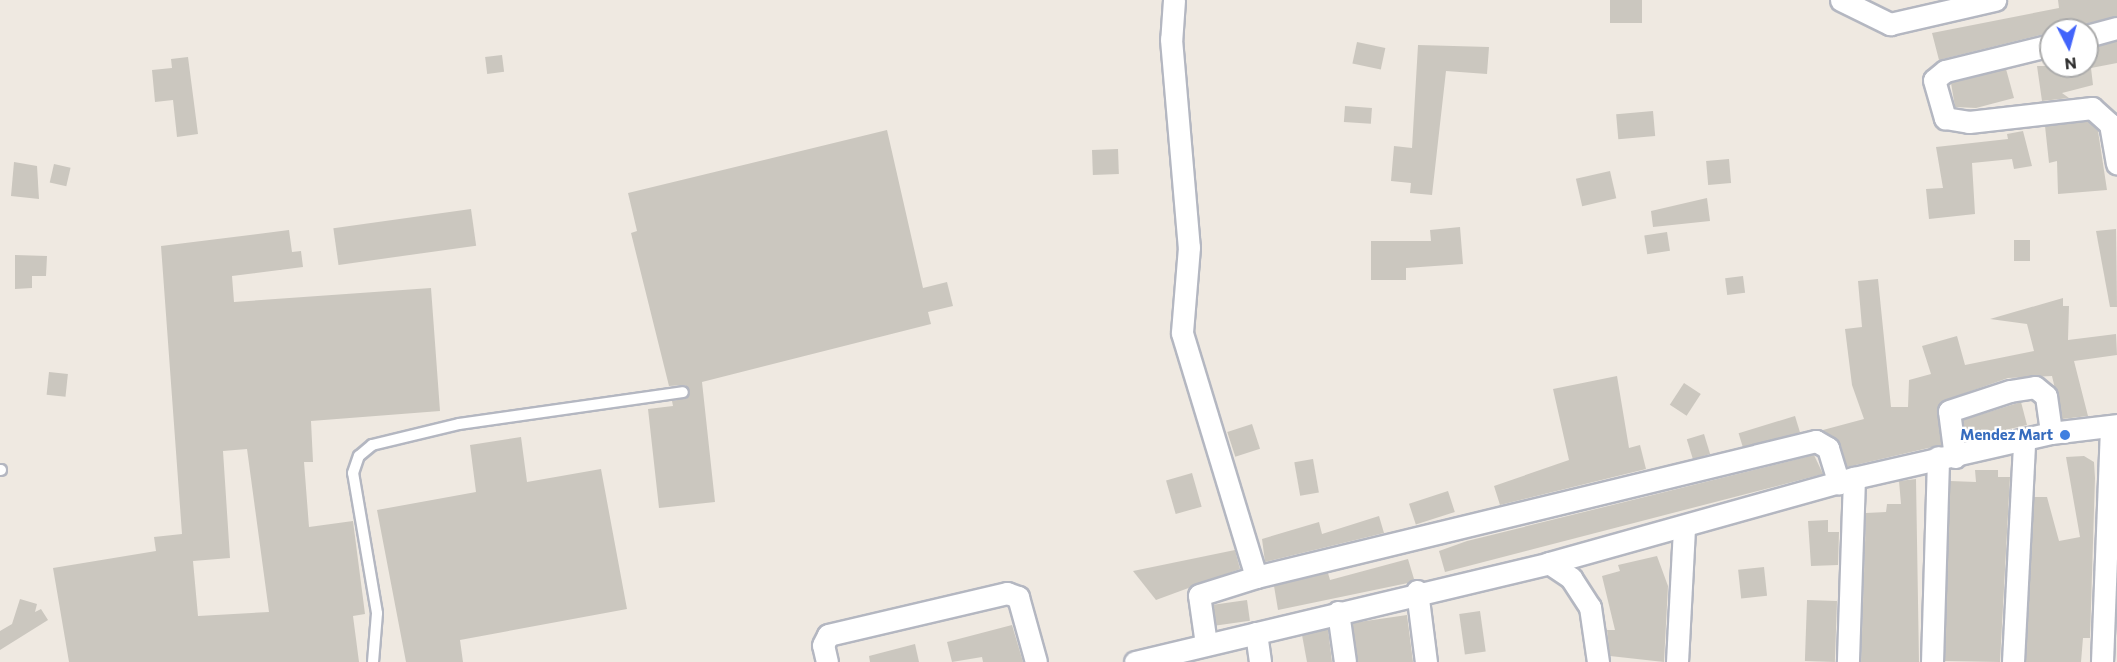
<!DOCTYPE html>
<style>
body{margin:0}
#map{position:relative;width:2117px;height:662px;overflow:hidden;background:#efe9e1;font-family:Commissioner,sans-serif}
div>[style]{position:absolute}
.building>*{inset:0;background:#cbc7bf;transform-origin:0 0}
.roads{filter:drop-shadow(2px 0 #b4b7c1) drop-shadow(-2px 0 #b4b7c1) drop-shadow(0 2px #b4b7c1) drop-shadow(0 -2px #b4b7c1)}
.service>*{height:10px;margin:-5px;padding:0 5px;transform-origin:5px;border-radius:5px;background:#fff}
.minor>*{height:21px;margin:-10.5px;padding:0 10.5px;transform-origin:10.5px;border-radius:10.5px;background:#fff}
.dots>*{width:16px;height:16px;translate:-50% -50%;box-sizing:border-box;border:3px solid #fff;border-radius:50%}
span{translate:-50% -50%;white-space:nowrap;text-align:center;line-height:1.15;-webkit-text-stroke:4.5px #fff;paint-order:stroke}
.shop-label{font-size:15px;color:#366cbe;font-weight:700}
.right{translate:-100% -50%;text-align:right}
.north{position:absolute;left:2039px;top:18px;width:60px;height:60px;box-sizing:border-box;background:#fff;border:2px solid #ababab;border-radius:50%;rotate:174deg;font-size:16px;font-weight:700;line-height:24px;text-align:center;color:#2e2e2e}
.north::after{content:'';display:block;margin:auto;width:21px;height:27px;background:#4264fb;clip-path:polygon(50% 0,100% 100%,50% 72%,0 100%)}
</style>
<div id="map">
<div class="building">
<div style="left:1610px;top:0;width:32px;height:23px"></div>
<div style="clip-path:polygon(2058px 0,2117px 0,2117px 16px,1939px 60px,1932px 33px,2059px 8px)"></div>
<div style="clip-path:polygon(2117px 41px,2117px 63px,2091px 68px,2093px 85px,2062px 93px,2069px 98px,2042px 101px,2037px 66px,2087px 66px,2087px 48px)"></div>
<div style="left:1357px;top:42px;width:29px;height:22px;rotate:12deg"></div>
<div style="clip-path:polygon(1418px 45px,1489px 47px,1487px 74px,1446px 71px,1432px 195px,1410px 193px,1411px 183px,1391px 181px,1394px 146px,1412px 148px)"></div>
<div style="left:502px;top:55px;width:17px;height:17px;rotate:83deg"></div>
<div style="clip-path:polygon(188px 57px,198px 134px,177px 137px,173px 100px,155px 102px,152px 70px,172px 68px,171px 59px)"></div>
<div style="clip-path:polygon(2006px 69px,2014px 98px,1976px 108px,1955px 107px,1951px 83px)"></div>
<div style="left:1345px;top:106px;width:27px;height:16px;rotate:4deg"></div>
<div style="left:1653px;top:111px;width:25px;height:37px;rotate:85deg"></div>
<div style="clip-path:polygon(2088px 121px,2098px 131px,2107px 190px,2058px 194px,2057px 161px,2049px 163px,2045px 126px)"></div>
<div style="clip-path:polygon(887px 130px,923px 288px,947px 282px,953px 306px,928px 312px,931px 324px,702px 382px,715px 502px,659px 508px,648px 409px,673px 406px,672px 401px,687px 398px,690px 392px,685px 385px,669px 386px,631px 233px,637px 231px,628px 193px)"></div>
<div style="clip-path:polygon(2023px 131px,2032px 166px,2014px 169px,2012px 159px,1972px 163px,1975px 214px,1929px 219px,1926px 189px,1943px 188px,1936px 147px,2008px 139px,2007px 134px)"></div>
<div style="left:1118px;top:149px;width:25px;height:26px;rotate:88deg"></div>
<div style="left:1729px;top:159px;width:24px;height:23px;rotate:85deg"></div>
<div style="clip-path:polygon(14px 162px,37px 166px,39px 199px,11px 196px)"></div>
<div style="left:54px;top:164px;width:17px;height:19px;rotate:13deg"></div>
<div style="left:1610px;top:171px;width:28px;height:35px;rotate:77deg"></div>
<div style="clip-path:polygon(1707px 198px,1710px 221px,1653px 227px,1651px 211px)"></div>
<div style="left:471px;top:209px;width:37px;height:139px;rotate:82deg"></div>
<div style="clip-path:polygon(1460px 227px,1463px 264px,1406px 268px,1406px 280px,1371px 280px,1371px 241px,1431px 241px,1430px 230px)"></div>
<div style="clip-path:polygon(2116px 229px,2117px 307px,2110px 307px,2096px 231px)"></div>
<div style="clip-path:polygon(evenodd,289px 230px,292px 252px,301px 251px,303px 267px,232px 276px,234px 302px,431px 288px,440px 411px,311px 421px,313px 462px,304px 462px,309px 527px,353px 521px,365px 614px,353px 616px,359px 662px,69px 662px,53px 568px,156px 551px,154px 537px,182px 534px,161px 246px,289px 230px,247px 449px,269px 612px,198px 616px,193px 561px,230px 558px,223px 451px,247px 449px)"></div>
<div style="left:1667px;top:232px;width:19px;height:23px;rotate:81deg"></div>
<div style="left:2014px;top:240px;width:16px;height:21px"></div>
<div style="clip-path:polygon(15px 255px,47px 256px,46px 276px,32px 276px,32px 288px,15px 289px)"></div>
<div style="left:1743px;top:276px;width:17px;height:18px;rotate:83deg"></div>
<div style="clip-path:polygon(1878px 279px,1891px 407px,1908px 407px,1909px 380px,1931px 374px,1922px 346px,1957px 336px,1965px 365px,2034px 351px,2027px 324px,1990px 319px,2063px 298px,2063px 306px,2069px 306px,2068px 340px,2116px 334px,2117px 355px,2074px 361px,2088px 416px,2062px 419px,2052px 376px,2008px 378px,1940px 402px,1941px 445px,1847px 467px,1840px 443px,1823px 430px,1864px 419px,1852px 385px,1845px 329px,1862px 327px,1858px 281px)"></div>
<div style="left:49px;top:372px;width:19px;height:23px;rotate:6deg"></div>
<div style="clip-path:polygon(1617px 376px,1629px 448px,1640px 445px,1646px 469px,1500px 505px,1494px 486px,1569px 460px,1553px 389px)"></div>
<div style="left:1684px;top:383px;width:20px;height:26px;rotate:33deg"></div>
<div style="clip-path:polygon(2021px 402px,2027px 425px,1966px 439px,1963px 420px)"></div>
<div style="left:1795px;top:416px;width:17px;height:59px;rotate:73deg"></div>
<div style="left:1252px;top:424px;width:26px;height:26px;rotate:72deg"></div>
<div style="left:1704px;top:434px;width:21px;height:18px;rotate:73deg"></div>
<div style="clip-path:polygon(521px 437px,527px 482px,601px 469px,627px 609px,460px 640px,463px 662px,406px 662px,377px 510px,476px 492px,470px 445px)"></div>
<div style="clip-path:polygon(1814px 455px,1823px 474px,1445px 572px,1439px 551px,1467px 541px)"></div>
<div style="clip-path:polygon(2084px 456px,2094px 462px,2095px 478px,2090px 638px,2083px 638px,2081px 662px,2026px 662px,2034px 497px,2047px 497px,2059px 541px,2080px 537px,2066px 457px)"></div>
<div style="left:1313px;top:459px;width:34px;height:19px;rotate:80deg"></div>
<div style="clip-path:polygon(1975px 470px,1998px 470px,1998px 477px,2010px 477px,2000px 662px,1945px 661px,1950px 481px,1976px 482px)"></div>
<div style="left:1192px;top:473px;width:35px;height:27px;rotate:74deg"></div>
<div style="clip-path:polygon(1916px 479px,1919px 662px,1861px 662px,1866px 513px,1886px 512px,1887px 504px,1901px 504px,1899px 481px)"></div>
<div style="left:1448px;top:491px;width:22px;height:41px;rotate:72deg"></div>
<div style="clip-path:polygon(1379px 516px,1384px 533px,1265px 562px,1262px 539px,1319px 522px,1322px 534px)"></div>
<div style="clip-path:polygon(1828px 520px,1828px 532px,1839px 532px,1838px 565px,1811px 566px,1808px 521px)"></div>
<div style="clip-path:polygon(1235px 550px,1240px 569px,1156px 600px,1133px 571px)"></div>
<div style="clip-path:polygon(1657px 556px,1668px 586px,1664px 662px,1610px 656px,1607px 630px,1615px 630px,1602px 576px,1620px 571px,1618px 565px)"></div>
<div style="clip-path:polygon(1408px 559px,1414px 579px,1408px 583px,1278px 610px,1274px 586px,1328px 573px,1330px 580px)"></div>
<div style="left:1764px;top:567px;width:29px;height:26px;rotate:84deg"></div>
<div style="clip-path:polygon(20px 599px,37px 604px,35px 612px,41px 609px,48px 620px,0 650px,0 631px,12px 624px)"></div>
<div style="left:1247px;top:600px;width:21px;height:34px;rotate:82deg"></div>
<div style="left:1837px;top:601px;width:61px;height:30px;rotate:92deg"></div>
<div style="left:1480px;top:611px;width:41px;height:21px;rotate:82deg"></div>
<div style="clip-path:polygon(1407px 615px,1413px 662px,1357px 662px,1352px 623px)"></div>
<div style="clip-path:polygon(1012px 625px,1023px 662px,983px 662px,982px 657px,952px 662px,947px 642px)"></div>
<div style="clip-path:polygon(1328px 629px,1332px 662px,1307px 662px,1302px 635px)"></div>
<div style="clip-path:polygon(915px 644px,919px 662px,870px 662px,869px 656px)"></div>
</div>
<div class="roads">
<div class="service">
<div style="left:0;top:470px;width:1px"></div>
<div style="left:373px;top:662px;width:49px;rotate:-85.3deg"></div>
<div style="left:377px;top:613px;width:142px;rotate:-99.7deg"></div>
<div style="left:353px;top:473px;width:18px;rotate:-71deg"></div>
<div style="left:359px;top:456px;width:17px;rotate:-40deg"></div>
<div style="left:372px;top:445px;width:89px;rotate:-13.6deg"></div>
<div style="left:459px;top:424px;width:226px;rotate:-8.1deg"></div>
</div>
<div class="minor">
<div style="left:1174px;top:0;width:39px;rotate:94deg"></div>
<div style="left:1171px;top:39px;width:209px;rotate:85.1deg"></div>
<div style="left:1189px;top:247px;width:86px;rotate:94.7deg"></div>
<div style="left:1182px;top:333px;width:255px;rotate:73.1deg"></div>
<div style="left:1841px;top:0;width:55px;rotate:26.1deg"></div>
<div style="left:1890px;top:24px;width:108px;rotate:-12.9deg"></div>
<div style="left:2087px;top:36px;width:31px;rotate:-15deg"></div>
<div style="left:2051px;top:45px;width:109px;rotate:166.2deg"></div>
<div style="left:1945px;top:71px;width:14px;rotate:141deg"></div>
<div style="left:1934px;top:80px;width:40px;rotate:74deg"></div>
<div style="left:1945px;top:118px;width:24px;rotate:9deg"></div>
<div style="left:1969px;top:122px;width:124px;rotate:-6.5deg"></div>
<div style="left:2092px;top:108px;width:24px;rotate:42deg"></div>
<div style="left:2110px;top:124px;width:40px;rotate:80deg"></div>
<div style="left:1955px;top:457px;width:46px;rotate:-97.4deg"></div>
<div style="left:1949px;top:411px;width:64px;rotate:-18.2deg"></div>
<div style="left:2010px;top:391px;width:25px;rotate:-9deg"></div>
<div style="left:2035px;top:387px;width:14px;rotate:39deg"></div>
<div style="left:2046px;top:396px;width:37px;rotate:82deg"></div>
<div style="left:1854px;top:478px;width:202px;rotate:-12.9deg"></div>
<div style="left:2051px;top:433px;width:66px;rotate:-6.9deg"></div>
<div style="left:1549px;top:563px;width:27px;rotate:34deg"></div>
<div style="left:1571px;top:578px;width:35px;rotate:57deg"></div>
<div style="left:1590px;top:607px;width:56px;rotate:81.7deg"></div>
<div style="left:1417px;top:591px;width:72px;rotate:82.8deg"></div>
<div style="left:1338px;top:612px;width:50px;rotate:82deg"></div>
<div style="left:1256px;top:633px;width:29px;rotate:82deg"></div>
<div style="left:1206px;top:644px;width:49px;rotate:-98.1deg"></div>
<div style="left:1199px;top:595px;width:60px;rotate:-17.5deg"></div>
<div style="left:1256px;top:577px;width:576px;rotate:-13.65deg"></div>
<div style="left:1816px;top:441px;width:14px;rotate:30deg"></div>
<div style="left:1828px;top:448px;width:37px;rotate:73deg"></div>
<div style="left:827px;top:662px;width:17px;rotate:-103deg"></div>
<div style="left:823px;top:645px;width:11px;rotate:-63deg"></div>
<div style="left:828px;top:635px;width:184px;rotate:-13.2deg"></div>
<div style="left:1007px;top:593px;width:12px;rotate:20deg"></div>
<div style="left:1018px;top:597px;width:67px;rotate:74.5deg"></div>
<div style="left:1135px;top:662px;width:426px;rotate:-13.4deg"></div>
<div style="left:1549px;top:563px;width:317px;rotate:-15.6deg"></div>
<div style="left:1854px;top:478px;width:184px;rotate:91.9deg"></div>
<div style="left:1677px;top:662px;width:134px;rotate:-87deg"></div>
<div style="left:1932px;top:662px;width:205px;rotate:-88.3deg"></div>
<div style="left:2013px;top:662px;width:220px;rotate:-87.1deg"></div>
<div style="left:2102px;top:662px;width:236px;rotate:-87.8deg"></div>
</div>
</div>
<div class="dots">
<div style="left:2065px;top:435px;background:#3f7fe0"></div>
</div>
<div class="shop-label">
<span class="right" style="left:2053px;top:435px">Mendez Mart</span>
</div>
<div class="north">N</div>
</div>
